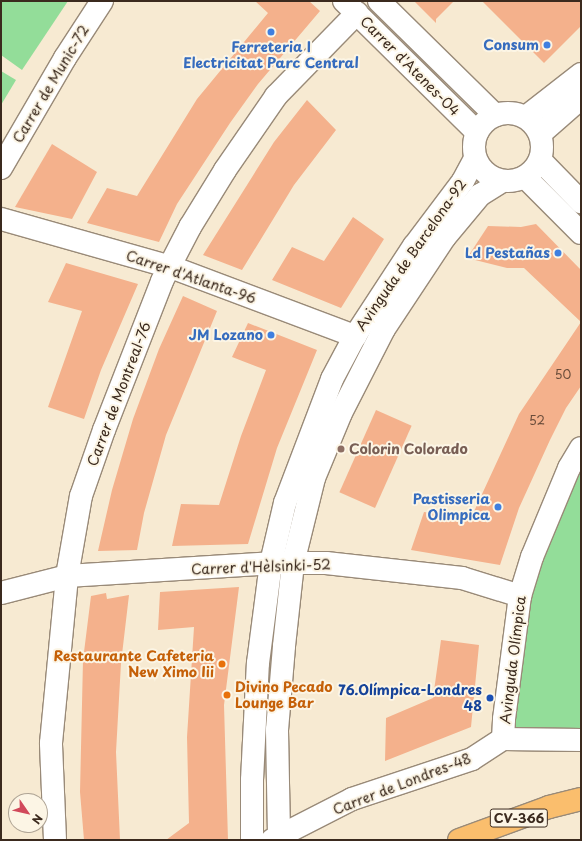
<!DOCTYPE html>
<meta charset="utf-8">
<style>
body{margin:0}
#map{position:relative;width:582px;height:841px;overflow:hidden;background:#f7ead2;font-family:"Playpen Sans",sans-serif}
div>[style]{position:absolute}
.green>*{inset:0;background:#93dd99}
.building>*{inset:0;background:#f4b18c;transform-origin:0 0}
.roads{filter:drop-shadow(1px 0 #998a78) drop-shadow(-1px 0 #998a78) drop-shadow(0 1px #998a78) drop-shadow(0 -1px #998a78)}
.minor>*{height:22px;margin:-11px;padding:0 11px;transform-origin:11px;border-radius:11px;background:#fff}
.minor>.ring{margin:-11px;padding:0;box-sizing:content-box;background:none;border:22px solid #fff;border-radius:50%}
.major>*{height:22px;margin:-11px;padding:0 11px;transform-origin:11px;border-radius:11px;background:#fabe6d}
.dots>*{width:11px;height:11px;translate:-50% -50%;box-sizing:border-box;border:2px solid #fcf5e5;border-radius:50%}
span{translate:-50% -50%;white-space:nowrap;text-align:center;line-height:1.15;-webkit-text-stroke:4px #fcf5e5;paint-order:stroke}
.number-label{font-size:12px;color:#694c3a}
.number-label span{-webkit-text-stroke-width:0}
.shield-label span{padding:1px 3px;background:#fcf5e5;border:1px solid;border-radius:3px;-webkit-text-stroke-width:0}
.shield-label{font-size:13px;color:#3b2a1e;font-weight:700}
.shop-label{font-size:14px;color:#366cbe;font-weight:700}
.right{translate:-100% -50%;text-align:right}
.street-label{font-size:14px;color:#3b2a1e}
.education-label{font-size:14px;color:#785e54;font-weight:700}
.left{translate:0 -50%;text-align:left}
.food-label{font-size:14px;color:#c56008;font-weight:700}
.transit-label{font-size:14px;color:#164399;font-weight:700}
.frame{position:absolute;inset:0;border:2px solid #3b2a1e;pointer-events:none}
.north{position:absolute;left:8px;top:793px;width:40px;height:40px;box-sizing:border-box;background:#fcf5e5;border:1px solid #afa495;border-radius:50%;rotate:124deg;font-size:11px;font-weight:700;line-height:16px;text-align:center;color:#3b2a1e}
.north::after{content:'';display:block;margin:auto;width:14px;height:18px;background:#d1495b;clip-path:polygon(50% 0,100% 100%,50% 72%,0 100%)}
</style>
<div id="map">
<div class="green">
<div style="clip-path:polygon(1px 1px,68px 1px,22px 70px,1px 55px)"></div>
<div style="clip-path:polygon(1px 71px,16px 80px,1px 105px)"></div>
<div style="clip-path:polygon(581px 448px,581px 740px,503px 739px,520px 596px)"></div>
</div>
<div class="building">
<div style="clip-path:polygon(255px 1px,309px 1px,320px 11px,258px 84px,230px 123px,177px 204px,159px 242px,87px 223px,107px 188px,137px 196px,197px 99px,268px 13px)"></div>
<div style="clip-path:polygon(414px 1px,454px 1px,436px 19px,436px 23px)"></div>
<div style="clip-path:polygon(482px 1px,581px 1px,581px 26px,544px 63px)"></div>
<div style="clip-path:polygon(307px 100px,336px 130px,294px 185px,242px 270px,203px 255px,274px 142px)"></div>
<div style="clip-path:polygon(52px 144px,97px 172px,72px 219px,15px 207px)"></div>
<div style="clip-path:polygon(353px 217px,384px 239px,341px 308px,272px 280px,292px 247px,324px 261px)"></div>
<div style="clip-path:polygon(536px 224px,581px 270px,581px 386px,566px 408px,550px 440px,519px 508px,500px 565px,411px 550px,424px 512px,471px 518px,519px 414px,581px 322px,524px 268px,507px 268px,467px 258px,488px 226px,521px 227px)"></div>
<div style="clip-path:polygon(66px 263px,138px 284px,101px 370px,84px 419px,48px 407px,82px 311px,48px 302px)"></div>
<div style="clip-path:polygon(183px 296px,217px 311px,166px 435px,144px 513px,137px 550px,98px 551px,112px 490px,133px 419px,159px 349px)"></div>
<div style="clip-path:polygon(248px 323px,317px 350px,277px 448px,248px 544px,172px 546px,181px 504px,219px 505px,241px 436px,266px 370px,232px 357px)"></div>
<div style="left:376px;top:410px;width:39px;height:90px;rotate:24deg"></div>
<div style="clip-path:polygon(239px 587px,224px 705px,228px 840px,166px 840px,189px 823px,187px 737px,194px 627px,158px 630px,160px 592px)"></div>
<div style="clip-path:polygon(106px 593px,107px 599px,129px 595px,121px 663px,116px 752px,120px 840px,84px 840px,80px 792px,83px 660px,91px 596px)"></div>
<div style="clip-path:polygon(441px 640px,479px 645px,471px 727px,385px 761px,386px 718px,433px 698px)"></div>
</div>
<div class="roads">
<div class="minor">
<div style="left:344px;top:1px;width:187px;rotate:44.6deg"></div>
<div style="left:379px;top:1px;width:163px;rotate:44.5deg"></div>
<div class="ring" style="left:474px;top:113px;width:46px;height:46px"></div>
<div style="left:526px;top:117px;width:70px;rotate:-38deg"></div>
<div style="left:540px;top:134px;width:55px;rotate:-41.3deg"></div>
<div style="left:540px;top:160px;width:59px;rotate:45.7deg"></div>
<div style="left:1px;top:168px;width:127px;rotate:-59.8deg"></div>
<div style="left:65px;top:58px;width:68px;rotate:-57deg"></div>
<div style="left:525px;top:177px;width:79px;rotate:45deg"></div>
<div style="left:1px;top:219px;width:177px;rotate:15.8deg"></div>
<div style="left:171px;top:267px;width:197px;rotate:20.6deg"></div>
<div style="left:1px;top:593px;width:68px;rotate:-14.4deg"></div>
<div style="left:67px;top:576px;width:204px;rotate:-3.6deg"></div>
<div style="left:271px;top:563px;width:55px"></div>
<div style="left:326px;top:563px;width:137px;rotate:6.3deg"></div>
<div style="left:462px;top:578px;width:61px;rotate:17.2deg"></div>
<div style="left:503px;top:739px;width:20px;rotate:-87deg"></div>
<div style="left:504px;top:719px;width:124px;rotate:-82.6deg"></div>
<div style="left:520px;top:596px;width:41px;rotate:-72.9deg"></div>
<div style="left:532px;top:557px;width:96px;rotate:-67.4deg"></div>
<div style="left:569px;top:468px;width:23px;rotate:-59deg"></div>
<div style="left:279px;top:835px;width:105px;rotate:-91.1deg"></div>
<div style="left:277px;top:730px;width:84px;rotate:-85.2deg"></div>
<div style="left:284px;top:646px;width:83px;rotate:-83.8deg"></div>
<div style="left:293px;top:563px;width:88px;rotate:-76.1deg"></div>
<div style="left:314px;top:478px;width:70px;rotate:-67.4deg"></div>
<div style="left:341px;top:413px;width:94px;rotate:-62.9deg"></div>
<div style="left:384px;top:329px;width:110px;rotate:-56.5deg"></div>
<div style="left:445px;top:237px;width:55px;rotate:-50.2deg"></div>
<div style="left:480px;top:195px;width:26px;rotate:-32deg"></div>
<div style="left:55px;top:840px;width:97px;rotate:-92.4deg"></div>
<div style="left:51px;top:743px;width:168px;rotate:-84.5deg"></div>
<div style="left:67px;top:576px;width:81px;rotate:-80.1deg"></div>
<div style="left:81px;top:496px;width:70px;rotate:-70.8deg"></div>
<div style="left:104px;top:430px;width:160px;rotate:-68.7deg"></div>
<div style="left:162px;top:281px;width:61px;rotate:-62.6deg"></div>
<div style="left:190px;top:227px;width:67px;rotate:-58.4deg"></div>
<div style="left:225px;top:170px;width:90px;rotate:-55.4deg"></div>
<div style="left:276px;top:96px;width:116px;rotate:-45.7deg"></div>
<div style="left:252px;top:840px;width:60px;rotate:-90deg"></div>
<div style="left:252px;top:780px;width:117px;rotate:-87.1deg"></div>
<div style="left:258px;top:663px;width:101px;rotate:-82.6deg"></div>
<div style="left:271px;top:563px;width:62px;rotate:-76.9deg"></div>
<div style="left:285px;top:503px;width:133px;rotate:-69.2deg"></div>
<div style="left:332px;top:379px;width:49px;rotate:-61.9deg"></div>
<div style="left:355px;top:336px;width:108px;rotate:-56.8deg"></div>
<div style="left:414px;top:246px;width:81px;rotate:-53deg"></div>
<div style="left:463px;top:181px;width:26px;rotate:-62deg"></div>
<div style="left:272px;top:840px;width:90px;rotate:-27.1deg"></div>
<div style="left:352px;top:799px;width:126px;rotate:-18.4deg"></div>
<div style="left:472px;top:759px;width:37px;rotate:-33deg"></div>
<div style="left:503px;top:739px;width:78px;rotate:0.7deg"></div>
</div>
<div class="major">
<div style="left:459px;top:840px;width:96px;rotate:-20.1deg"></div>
<div style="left:549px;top:807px;width:33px;rotate:-14deg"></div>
</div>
</div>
<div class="dots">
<div style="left:271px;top:32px;background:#3f7fe0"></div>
<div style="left:547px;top:45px;background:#3f7fe0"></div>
<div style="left:558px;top:253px;background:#3f7fe0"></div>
<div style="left:271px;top:335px;background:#3f7fe0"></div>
<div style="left:341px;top:449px;background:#8d6e63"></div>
<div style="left:498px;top:507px;background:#3f7fe0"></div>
<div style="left:222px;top:664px;background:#e8710a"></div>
<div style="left:227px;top:695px;background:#e8710a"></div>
<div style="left:490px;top:698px;background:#1a4fb4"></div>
</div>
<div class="number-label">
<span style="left:563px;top:375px">50</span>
<span style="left:537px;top:421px">52</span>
</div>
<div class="shield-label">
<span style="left:519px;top:818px">CV-366</span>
</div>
<div class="shop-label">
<span class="right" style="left:539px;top:45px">Consum</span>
<span style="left:271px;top:55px">Ferreteria I<br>Electricitat Parc Central</span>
<span class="right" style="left:550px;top:253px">Ld Pestañas</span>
<span class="right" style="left:263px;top:335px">JM Lozano</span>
<span class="right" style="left:490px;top:507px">Pastisseria<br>Olimpica</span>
</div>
<div class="street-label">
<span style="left:410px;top:66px;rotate:45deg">Carrer d'Atenes-04</span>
<span style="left:51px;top:84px;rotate:-59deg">Carrer de Munic-72</span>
<span style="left:411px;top:255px;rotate:-55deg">Avinguda de Barcelona-92</span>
<span style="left:191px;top:277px;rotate:19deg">Carrer d'Atlanta-96</span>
<span style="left:119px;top:394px;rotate:-69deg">Carrer de Montreal-76</span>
<span style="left:261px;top:567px;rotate:-2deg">Carrer d'Hèlsinki-52</span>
<span style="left:513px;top:660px;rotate:-83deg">Avinguda Olímpica</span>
<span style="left:402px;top:784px;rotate:-21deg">Carrer de Londres-48</span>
</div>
<div class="education-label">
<span class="left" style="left:349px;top:449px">Colorin Colorado</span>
</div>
<div class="food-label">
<span class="right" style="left:214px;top:664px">Restaurante Cafeteria<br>New Ximo Iii</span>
<span class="left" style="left:235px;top:695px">Divino Pecado<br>Lounge Bar</span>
</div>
<div class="transit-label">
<span class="right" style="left:482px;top:698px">76.Olímpica-Londres<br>48</span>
</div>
<div class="frame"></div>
<div class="north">N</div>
</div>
